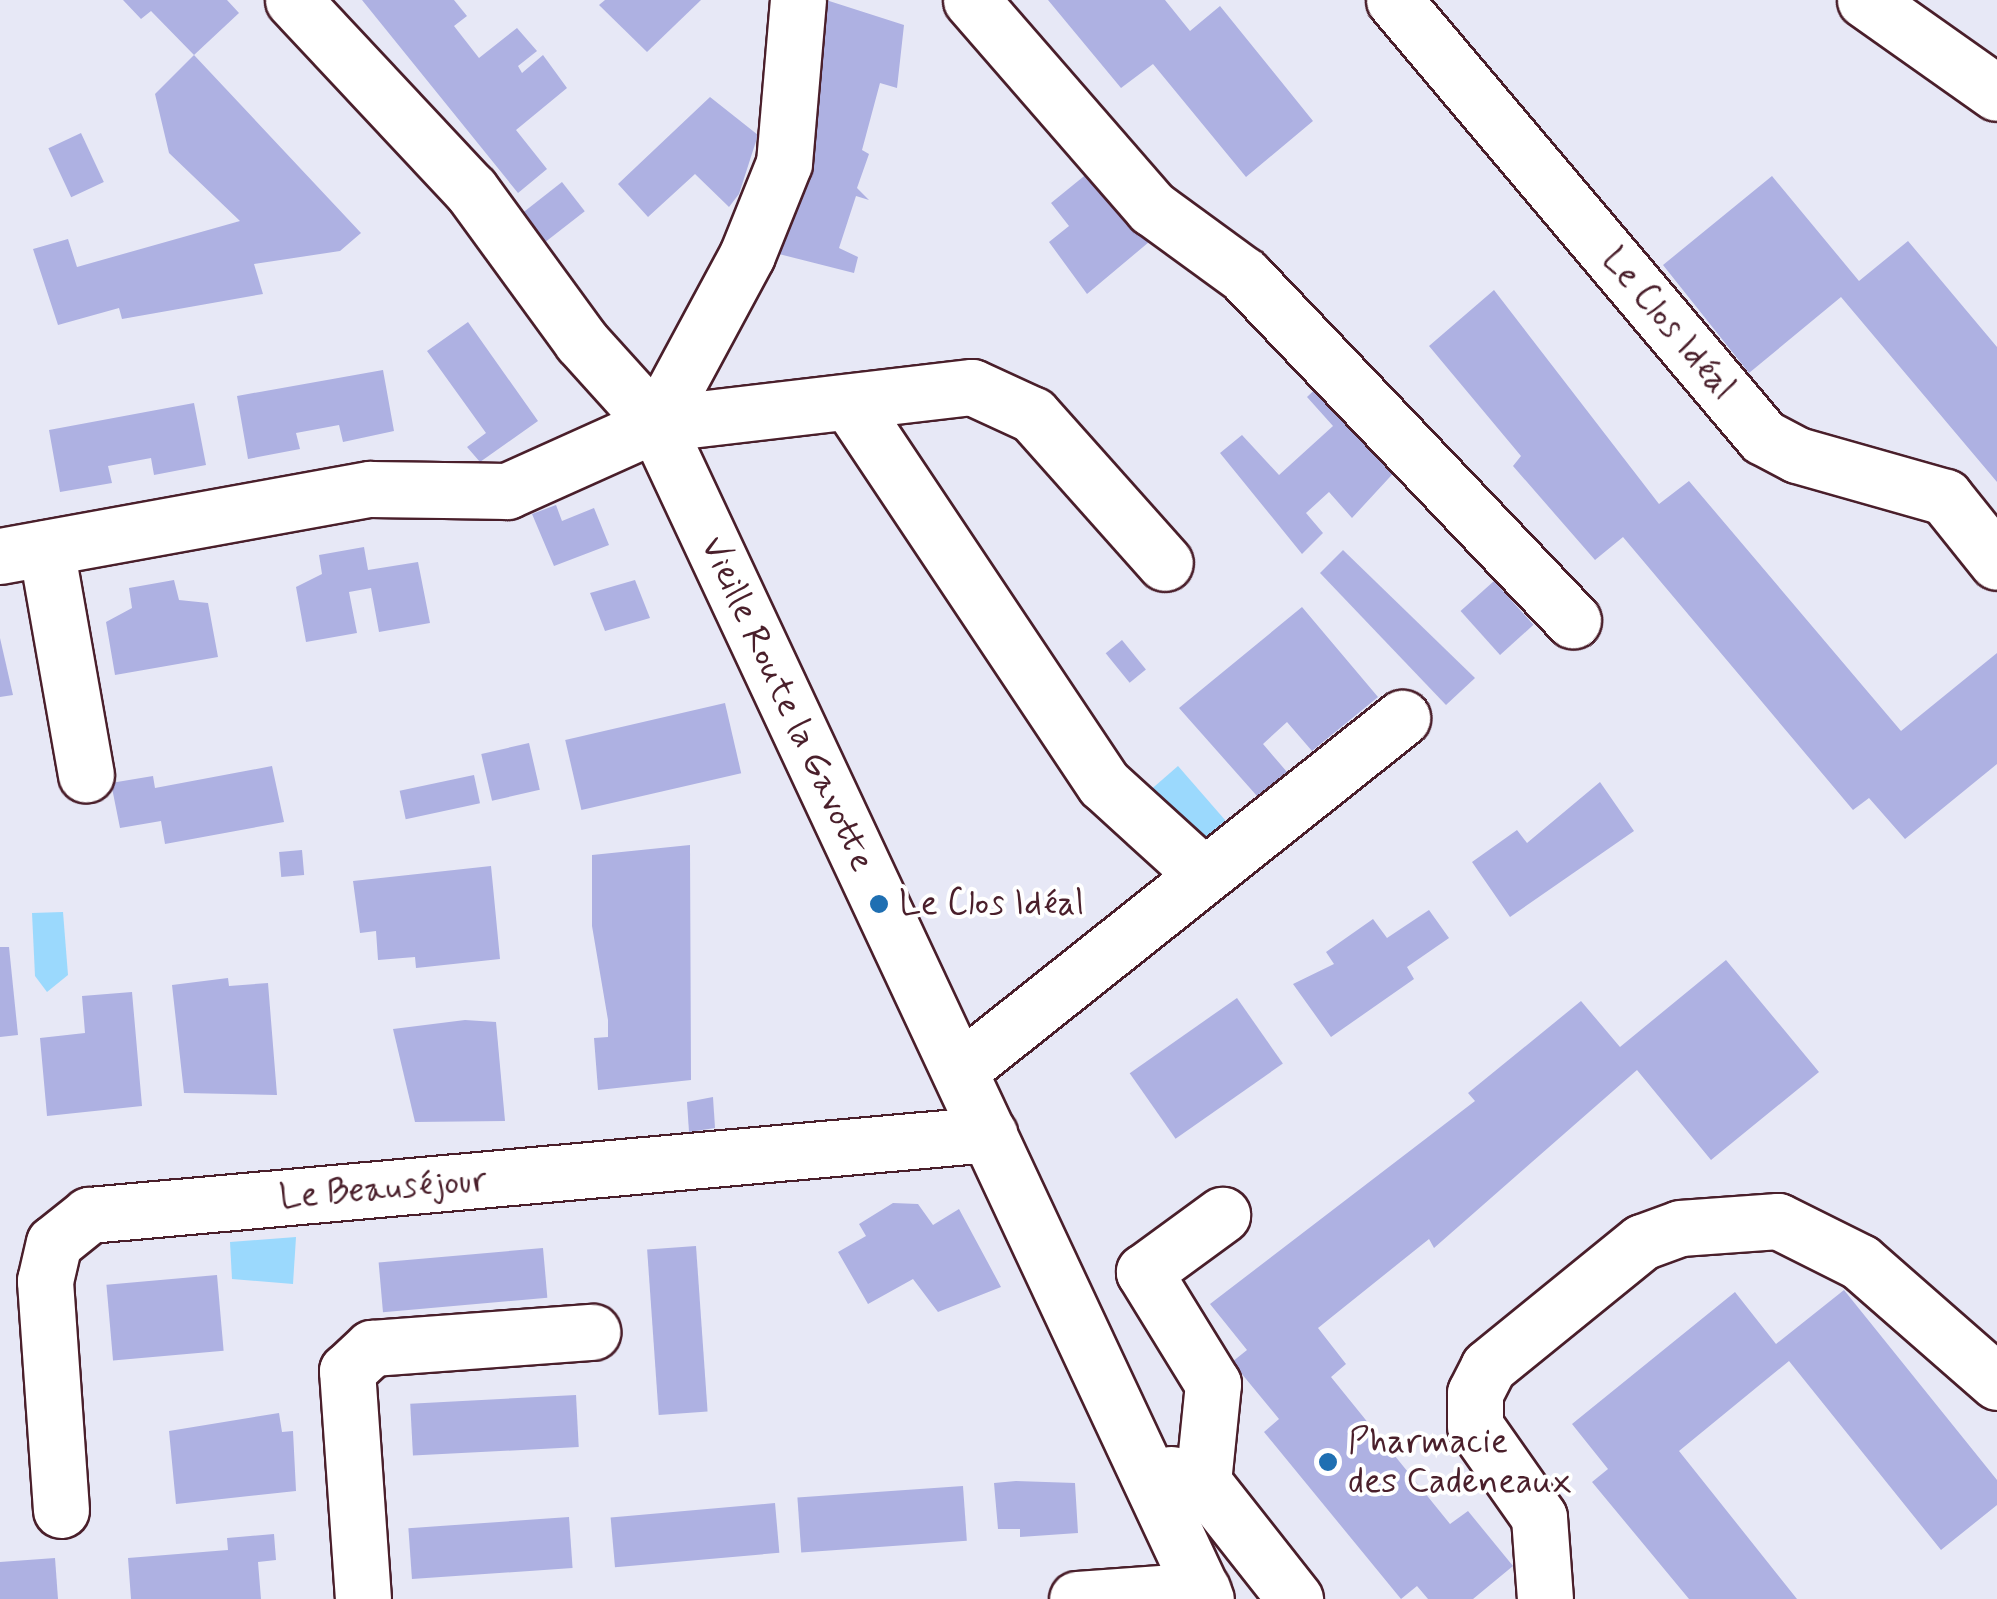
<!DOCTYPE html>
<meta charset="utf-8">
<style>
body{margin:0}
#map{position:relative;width:1997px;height:1599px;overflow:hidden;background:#e7e8f6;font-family:Mynerve,sans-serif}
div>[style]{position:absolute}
.water>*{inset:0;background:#9bd9fd;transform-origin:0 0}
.building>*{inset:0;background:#aeb1e2;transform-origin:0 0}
.roads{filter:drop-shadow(2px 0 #4a1f2b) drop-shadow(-2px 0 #4a1f2b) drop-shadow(0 2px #4a1f2b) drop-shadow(0 -2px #4a1f2b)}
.minor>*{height:55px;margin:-27.5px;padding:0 27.5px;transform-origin:27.5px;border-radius:27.5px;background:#fff}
.dots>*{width:28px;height:28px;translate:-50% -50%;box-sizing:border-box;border:5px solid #fff;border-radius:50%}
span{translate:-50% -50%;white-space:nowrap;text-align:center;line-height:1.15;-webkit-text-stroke:8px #fff;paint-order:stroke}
.street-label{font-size:35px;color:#4a1f2b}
.poi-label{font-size:35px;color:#4a1f2b}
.left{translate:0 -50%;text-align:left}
</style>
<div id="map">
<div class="water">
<div style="left:1178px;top:766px;width:72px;height:35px;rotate:49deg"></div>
<div style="clip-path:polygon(63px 912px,68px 975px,47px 992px,35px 976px,32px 913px)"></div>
<div style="clip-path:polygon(296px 1237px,293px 1284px,232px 1279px,230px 1242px)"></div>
</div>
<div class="building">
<div style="clip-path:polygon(123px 0,227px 0,239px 13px,194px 55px,151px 11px,141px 19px)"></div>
<div style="clip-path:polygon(362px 0,454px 0,467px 16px,454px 26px,479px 58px,517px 28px,537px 51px,518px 66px,522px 73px,543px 55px,567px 88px,516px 130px,547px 169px,518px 193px)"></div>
<div style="clip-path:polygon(605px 0,701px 0,647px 52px,599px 5px)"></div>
<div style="clip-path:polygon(826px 0,904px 25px,897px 88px,880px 83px,862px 150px,869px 154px,857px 188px,869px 200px,856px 196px,839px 248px,858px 257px,854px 273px,771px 252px,787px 232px,812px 150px)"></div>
<div style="clip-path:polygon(1048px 0,1165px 0,1190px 31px,1220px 6px,1313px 121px,1246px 177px,1153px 64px,1121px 88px)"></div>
<div style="clip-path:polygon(194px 55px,361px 233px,340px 251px,254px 264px,263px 294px,122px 319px,119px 308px,58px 325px,33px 249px,68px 239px,77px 267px,240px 221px,169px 153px,155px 94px)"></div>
<div style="clip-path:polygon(710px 97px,758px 135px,739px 194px,729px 207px,695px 174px,648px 217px,618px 184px)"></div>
<div style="left:81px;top:133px;width:54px;height:36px;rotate:65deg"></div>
<div style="clip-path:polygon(1094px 168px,1149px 242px,1087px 294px,1049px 242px,1069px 226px,1051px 203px)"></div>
<div style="clip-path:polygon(1772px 176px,1859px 281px,1908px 241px,1997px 347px,1997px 482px,1841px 297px,1749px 373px,1663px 265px)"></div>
<div style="left:562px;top:182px;width:37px;height:53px;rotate:52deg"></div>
<div style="clip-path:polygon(1494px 290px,1659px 504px,1689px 481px,1901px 731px,1997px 653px,1997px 764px,1905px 839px,1869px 798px,1853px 810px,1623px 537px,1595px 560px,1513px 466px,1521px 456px,1429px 346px)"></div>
<div style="clip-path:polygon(468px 322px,538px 421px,480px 462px,467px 447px,486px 433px,427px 351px)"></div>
<div style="clip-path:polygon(383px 370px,394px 431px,343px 442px,339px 425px,296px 433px,300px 449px,248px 459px,237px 396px)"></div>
<div style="clip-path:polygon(1324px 381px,1400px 466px,1352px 518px,1329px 492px,1306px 513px,1323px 533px,1302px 554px,1220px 453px,1242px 435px,1279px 475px,1333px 426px,1307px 397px)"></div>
<div style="clip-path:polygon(194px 403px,206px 465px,154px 475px,151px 458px,108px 466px,112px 483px,60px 492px,49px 430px)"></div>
<div style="clip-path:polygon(556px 505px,562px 521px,594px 508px,609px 545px,554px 566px,532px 514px)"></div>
<div style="clip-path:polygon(364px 547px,368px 570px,418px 562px,430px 623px,379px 632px,371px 588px,349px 592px,357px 633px,306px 642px,296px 587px,322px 574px,319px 555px)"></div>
<div style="clip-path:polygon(1343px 550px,1475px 678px,1446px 705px,1320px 573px)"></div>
<div style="clip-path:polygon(174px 580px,179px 600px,208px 603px,218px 657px,115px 675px,106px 622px,132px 608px,129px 588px)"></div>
<div style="clip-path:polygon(635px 580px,650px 618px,605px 631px,590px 593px)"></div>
<div style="left:1494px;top:581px;width:59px;height:45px;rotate:48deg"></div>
<div style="clip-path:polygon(1302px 607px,1378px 697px,1312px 751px,1287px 722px,1263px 744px,1287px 772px,1257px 796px,1179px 708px)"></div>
<div style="clip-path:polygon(0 638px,13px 695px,0 697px)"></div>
<div style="left:1122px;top:640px;width:38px;height:21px;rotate:51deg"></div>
<div style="left:725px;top:703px;width:72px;height:164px;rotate:77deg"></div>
<div style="left:529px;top:743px;width:48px;height:49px;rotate:77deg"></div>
<div style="clip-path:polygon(272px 766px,284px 822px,165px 844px,161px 821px,120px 828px,111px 783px,153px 776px,155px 788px)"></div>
<div style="left:474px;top:775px;width:29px;height:76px;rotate:78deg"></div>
<div style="clip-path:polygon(1600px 782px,1634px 831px,1510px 917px,1472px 862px,1517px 830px,1527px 843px)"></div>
<div style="clip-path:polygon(690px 845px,691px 1080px,598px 1090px,594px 1038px,608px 1037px,608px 1020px,592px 926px,592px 855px)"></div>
<div style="left:302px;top:850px;width:25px;height:23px;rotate:85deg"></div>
<div style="clip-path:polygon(491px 866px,500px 959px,416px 968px,415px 957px,378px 960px,376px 931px,360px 933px,353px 881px)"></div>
<div style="clip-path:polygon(1429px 910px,1449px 938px,1407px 967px,1414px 979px,1331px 1037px,1293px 984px,1334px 964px,1326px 952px,1373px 919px,1387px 938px)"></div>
<div style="clip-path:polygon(0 947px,9px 947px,18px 1035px,0 1037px)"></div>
<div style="clip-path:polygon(1726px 960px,1819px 1072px,1711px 1160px,1637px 1070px,1434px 1248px,1429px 1239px,1318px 1328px,1346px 1364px,1331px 1377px,1450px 1524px,1468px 1511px,1513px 1566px,1473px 1599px,1428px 1599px,1417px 1586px,1401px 1599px,1264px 1432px,1279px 1419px,1232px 1362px,1247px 1350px,1210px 1304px,1475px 1101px,1468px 1093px,1581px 1001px,1620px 1047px)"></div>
<div style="clip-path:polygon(228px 978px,229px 986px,268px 983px,277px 1095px,184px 1093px,172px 985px)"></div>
<div style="clip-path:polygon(132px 992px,142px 1106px,47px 1116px,40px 1038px,85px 1033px,82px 996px)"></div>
<div style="left:1237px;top:998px;width:80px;height:131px;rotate:55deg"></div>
<div style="clip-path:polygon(465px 1020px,496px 1022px,505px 1121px,415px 1122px,393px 1029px)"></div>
<div style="clip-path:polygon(713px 1097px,715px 1128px,689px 1132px,687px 1102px)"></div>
<div style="clip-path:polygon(893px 1203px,918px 1204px,933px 1225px,959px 1209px,1001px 1287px,938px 1312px,913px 1279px,868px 1304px,838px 1252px,866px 1236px,859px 1224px)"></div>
<div style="left:696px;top:1246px;width:166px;height:49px;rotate:86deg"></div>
<div style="left:543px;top:1248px;width:50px;height:165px;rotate:85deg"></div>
<div style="left:217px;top:1275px;width:76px;height:111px;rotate:85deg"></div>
<div style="clip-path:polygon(1844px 1290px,1997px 1480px,1997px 1505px,1941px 1550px,1789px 1361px,1679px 1451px,1797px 1599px,1689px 1599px,1592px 1482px,1608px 1469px,1572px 1424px,1735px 1292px,1776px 1344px)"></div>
<div style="left:576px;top:1395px;width:52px;height:166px;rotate:87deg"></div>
<div style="clip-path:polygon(279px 1413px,282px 1432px,293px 1431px,296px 1491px,176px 1504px,169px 1431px)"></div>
<div style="clip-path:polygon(1016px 1481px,1075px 1483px,1078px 1533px,1020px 1537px,1020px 1529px,998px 1529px,994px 1483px)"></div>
<div style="left:963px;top:1486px;width:55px;height:166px;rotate:86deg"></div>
<div style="left:775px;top:1503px;width:50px;height:165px;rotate:85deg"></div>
<div style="left:569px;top:1517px;width:51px;height:161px;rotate:86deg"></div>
<div style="clip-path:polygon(274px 1534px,276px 1560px,258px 1562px,261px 1599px,131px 1599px,128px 1558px,228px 1550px,227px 1538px)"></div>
<div style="clip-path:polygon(55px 1558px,58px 1599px,0 1599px,0 1562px)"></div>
</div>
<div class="roads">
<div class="minor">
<div style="left:293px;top:0;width:260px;rotate:46.9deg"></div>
<div style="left:471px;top:190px;width:187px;rotate:53.9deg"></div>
<div style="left:581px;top:341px;width:112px;rotate:47.9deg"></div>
<div style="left:656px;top:424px;width:1297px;rotate:64.92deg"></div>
<div style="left:971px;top:0;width:276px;rotate:49deg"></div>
<div style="left:1152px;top:208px;width:114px;rotate:36.1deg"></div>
<div style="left:1244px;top:275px;width:477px;rotate:46.4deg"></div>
<div style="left:1394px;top:0;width:572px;rotate:49.82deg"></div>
<div style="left:1763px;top:437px;width:38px;rotate:28deg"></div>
<div style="left:1797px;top:455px;width:154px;rotate:15.8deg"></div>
<div style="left:1945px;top:497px;width:83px;rotate:51.3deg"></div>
<div style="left:1865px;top:0;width:161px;rotate:35.2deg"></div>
<div style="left:849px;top:402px;width:459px;rotate:56.3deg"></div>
<div style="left:1104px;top:784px;width:135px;rotate:42.3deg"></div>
<div style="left:656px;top:424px;width:192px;rotate:-61.7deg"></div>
<div style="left:747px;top:255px;width:99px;rotate:-68.1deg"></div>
<div style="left:784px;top:163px;width:164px;rotate:-85.1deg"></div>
<div style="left:46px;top:548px;width:230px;rotate:80deg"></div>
<div style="left:0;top:556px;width:376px;rotate:-10.3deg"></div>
<div style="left:370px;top:489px;width:137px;rotate:0.8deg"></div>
<div style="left:507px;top:491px;width:163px;rotate:-24.2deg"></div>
<div style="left:656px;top:424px;width:318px;rotate:-6.7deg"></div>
<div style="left:972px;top:387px;width:67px;rotate:24.7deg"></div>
<div style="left:1033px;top:415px;width:198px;rotate:48.3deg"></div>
<div style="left:961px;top:1069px;width:564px;rotate:-38.52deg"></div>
<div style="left:1171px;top:1474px;width:33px;rotate:14deg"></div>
<div style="left:1203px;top:1482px;width:149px;rotate:51.8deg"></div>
<div style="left:1203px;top:1482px;width:99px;rotate:-84.2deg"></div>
<div style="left:1213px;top:1384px;width:132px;rotate:-121.6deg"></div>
<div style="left:1144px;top:1272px;width:97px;rotate:-36.2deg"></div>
<div style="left:61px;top:1510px;width:230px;rotate:-94deg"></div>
<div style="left:45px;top:1281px;width:39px;rotate:-77deg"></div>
<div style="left:54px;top:1243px;width:45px;rotate:-38.7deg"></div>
<div style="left:89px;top:1215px;width:904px;rotate:-5.14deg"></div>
<div style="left:363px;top:1599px;width:229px;rotate:-94deg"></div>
<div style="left:347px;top:1371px;width:34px;rotate:-43deg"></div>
<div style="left:372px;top:1348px;width:221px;rotate:-4.2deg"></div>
<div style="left:1077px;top:1599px;width:126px;rotate:-4.1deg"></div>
<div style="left:1545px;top:1599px;width:82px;rotate:-94.2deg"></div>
<div style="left:1539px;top:1517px;width:111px;rotate:-125.1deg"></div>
<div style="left:1475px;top:1426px;width:33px;rotate:-90deg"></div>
<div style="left:1475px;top:1393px;width:29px;rotate:-63deg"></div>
<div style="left:1488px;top:1367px;width:198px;rotate:-39.1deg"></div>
<div style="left:1642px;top:1242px;width:40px;rotate:-20.2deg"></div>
<div style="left:1680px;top:1228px;width:98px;rotate:-4.1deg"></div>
<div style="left:1778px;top:1221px;width:92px;rotate:26.6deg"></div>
<div style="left:1860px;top:1262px;width:182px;rotate:41.2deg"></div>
</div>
</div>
<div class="dots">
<div style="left:879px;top:904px;background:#1f6fb2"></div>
<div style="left:1328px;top:1462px;background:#1f6fb2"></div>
</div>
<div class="street-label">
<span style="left:1668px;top:324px;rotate:50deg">Le Clos Idéal</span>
<span style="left:787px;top:704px;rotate:65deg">Vieille Route la Gavotte</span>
<span style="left:383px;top:1189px;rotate:-5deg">Le Beauséjour</span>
</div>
<div class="poi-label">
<span class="left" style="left:899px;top:904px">Le Clos Idéal</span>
<span class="left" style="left:1348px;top:1462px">Pharmacie<br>des Cadeneaux</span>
</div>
</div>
